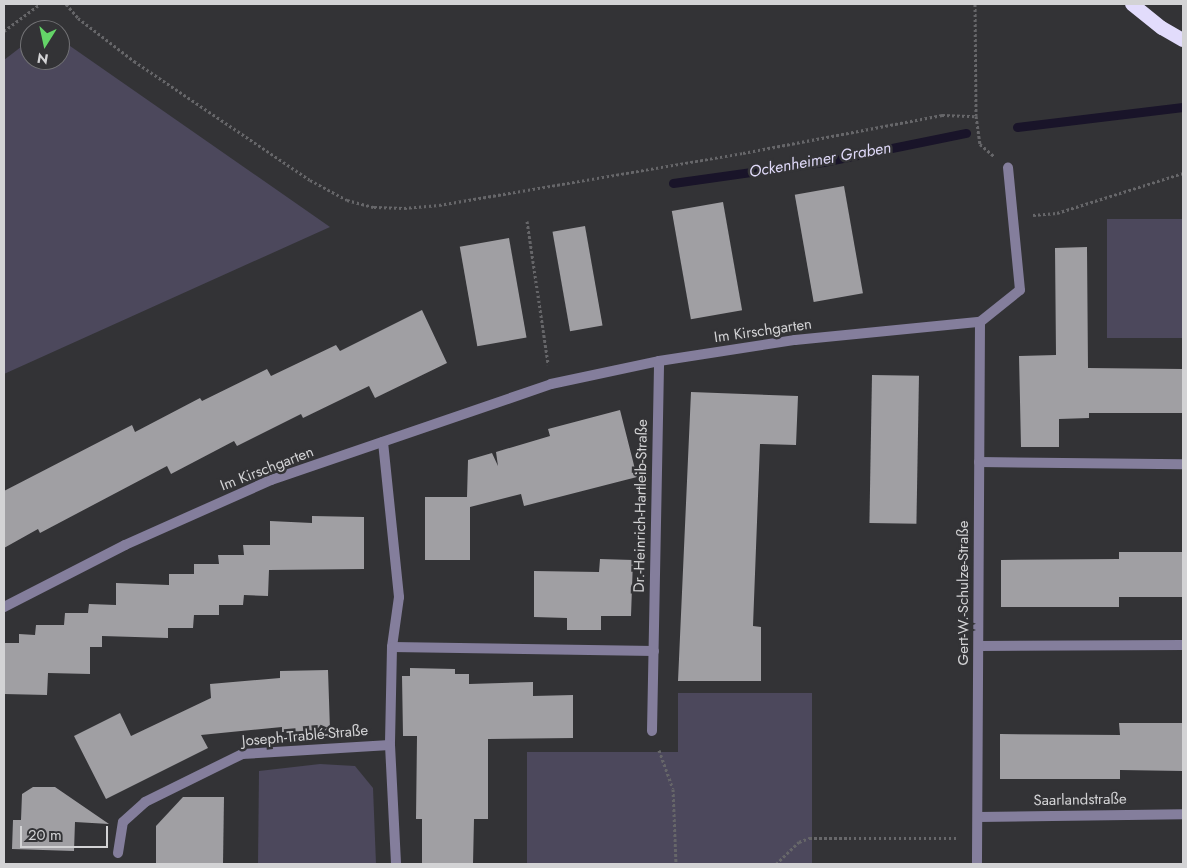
<!DOCTYPE html>
<meta charset="utf-8">
<style>
body{margin:0}
#map{position:relative;width:1187px;height:868px;overflow:hidden;background:#333336;font-family:Jost,sans-serif}
div>[style]{position:absolute}
.green>*{inset:0;background:#4c485c;transform-origin:0 0}
.stream>*{height:9px;margin:-4.5px;padding:0 4.5px;transform-origin:4.5px;border-radius:4.5px;background:#191429}
.building>*{inset:0;background:#a09fa3;transform-origin:0 0}
.path>*{height:3px;margin-top:-1.5px;transform-origin:0;background:repeating-linear-gradient(90deg,#666669 0 2.5px,transparent 0 5px)}
.service>*{height:10px;margin:-5px;padding:0 5px;transform-origin:5px;border-radius:5px;background:#847e9c}
.minor>*{height:10px;margin:-5px;padding:0 5px;transform-origin:5px;border-radius:5px;background:#847e9c}
.trunk>*{height:14px;margin:-7px;padding:0 7px;transform-origin:7px;border-radius:7px;background:#e2dcfc}
span{translate:-50% -50%;white-space:nowrap;text-align:center;line-height:1.15;-webkit-text-stroke:5px #333336;paint-order:stroke}
.street-label{font-size:15px;color:#d3d3d5}
.water-label{font-size:16px;color:#ded8f7;font-style:italic}
.frame{position:absolute;inset:0;border:5px solid #d3d3d5;pointer-events:none}
.north{position:absolute;left:20px;top:20px;width:50px;height:50px;box-sizing:border-box;background:#333336;border:1px solid #737376;border-radius:50%;rotate:190deg;font-size:14px;font-weight:700;line-height:20px;text-align:center;color:#d3d3d5}
.north::after{content:'';display:block;margin:auto;width:18px;height:22px;background:#64d468;clip-path:polygon(50% 0,100% 100%,50% 72%,0 100%)}
.scale{position:absolute;left:20px;top:826px;width:88px;height:22px;box-sizing:border-box;border:2px solid #d3d3d5;border-top:0;padding-left:6px;font-size:15px;line-height:18px;white-space:nowrap;color:#d3d3d5;-webkit-text-stroke:4px #333336;paint-order:stroke}
</style>
<div id="map">
<div class="green">
<div style="clip-path:polygon(60px 39px,330px 227px,4px 374px,4px 60px,30px 40px,30px 60px,60px 60px)"></div>
<div style="left:1183px;top:219px;width:119px;height:76px;rotate:90deg"></div>
<div style="clip-path:polygon(678px 693px,812px 693px,812px 864px,527px 864px,527px 752px,678px 752px)"></div>
<div style="clip-path:polygon(320px 764px,355px 766px,373px 788px,376px 864px,258px 864px,259px 771px)"></div>
</div>
<div class="stream">
<div style="left:1017px;top:127px;width:167px;rotate:-6.9deg"></div>
<div style="left:673px;top:183px;width:151px;rotate:-8deg"></div>
<div style="left:823px;top:162px;width:146px;rotate:-11.5deg"></div>
</div>
<div class="building">
<div style="left:844px;top:186px;width:109px;height:50px;rotate:80deg"></div>
<div style="left:723px;top:202px;width:110px;height:52px;rotate:80deg"></div>
<div style="left:585px;top:226px;width:101px;height:33px;rotate:80deg"></div>
<div style="left:509px;top:238px;width:101px;height:50px;rotate:80deg"></div>
<div style="clip-path:polygon(1087px 247px,1088px 368px,1183px 369px,1183px 413px,1089px 413px,1089px 418px,1059px 419px,1059px 447px,1021px 447px,1019px 356px,1056px 355px,1055px 248px)"></div>
<div style="clip-path:polygon(422px 310px,447px 363px,375px 398px,369px 386px,303px 418px,301px 414px,237px 446px,234px 441px,171px 474px,167px 466px,40px 533px,38px 529px,4px 548px,4px 491px,132px 425px,135px 432px,200px 398px,202px 401px,267px 369px,271px 376px,336px 345px,340px 351px)"></div>
<div style="left:872px;top:375px;width:47px;height:148px;rotate:1deg"></div>
<div style="clip-path:polygon(691px 392px,798px 396px,796px 445px,760px 444px,753px 626px,761px 627px,761px 681px,678px 681px)"></div>
<div style="clip-path:polygon(620px 410px,637px 477px,524px 506px,521px 494px,470px 507px,470px 560px,425px 560px,425px 497px,467px 497px,468px 460px,492px 453px,498px 466px,496px 452px,550px 436px,548px 429px)"></div>
<div style="clip-path:polygon(312px 516px,364px 517px,364px 569px,269px 570px,268px 596px,244px 595px,243px 605px,219px 605px,219px 615px,194px 615px,193px 628px,168px 628px,168px 638px,102px 636px,102px 647px,90px 647px,90px 674px,48px 673px,47px 695px,4px 694px,4px 643px,19px 643px,19px 634px,35px 635px,36px 625px,64px 625px,65px 613px,88px 613px,89px 604px,116px 605px,116px 583px,169px 585px,169px 574px,194px 574px,194px 564px,219px 564px,218px 555px,244px 555px,243px 545px,270px 545px,270px 521px,312px 523px)"></div>
<div style="clip-path:polygon(1119px 552px,1183px 552px,1183px 597px,1119px 597px,1119px 607px,1001px 607px,1001px 560px,1119px 559px)"></div>
<div style="clip-path:polygon(600px 559px,633px 560px,631px 616px,601px 616px,601px 630px,567px 630px,567px 618px,534px 617px,534px 571px,599px 572px)"></div>
<div style="clip-path:polygon(410px 668px,455px 669px,455px 674px,469px 674px,469px 684px,533px 682px,533px 696px,573px 695px,573px 738px,488px 739px,488px 819px,474px 819px,473px 864px,422px 864px,422px 819px,416px 819px,417px 736px,403px 736px,402px 676px,410px 676px)"></div>
<div style="clip-path:polygon(328px 670px,330px 730px,282px 732px,282px 727px,201px 735px,208px 748px,106px 799px,74px 736px,120px 713px,131px 736px,211px 698px,210px 684px,280px 678px,280px 671px)"></div>
<div style="clip-path:polygon(1119px 723px,1183px 723px,1183px 771px,1120px 770px,1120px 779px,1000px 779px,1000px 734px,1120px 735px)"></div>
<div style="clip-path:polygon(33px 787px,55px 787px,109px 824px,75px 822px,74px 851px,12px 849px,13px 820px,21px 820px,22px 794px)"></div>
<div style="clip-path:polygon(183px 797px,224px 797px,223px 864px,156px 864px,156px 826px)"></div>
</div>
<div class="path">
<div style="left:66px;top:4px;width:18px;rotate:49deg"></div>
<div style="left:78px;top:18px;width:71px;rotate:37.5deg"></div>
<div style="left:134px;top:61px;width:212px;rotate:34.1deg"></div>
<div style="left:310px;top:180px;width:42px;rotate:28.4deg"></div>
<div style="left:347px;top:200px;width:28px;rotate:15deg"></div>
<div style="left:374px;top:207px;width:30px;rotate:2deg"></div>
<div style="left:404px;top:208px;width:35px;rotate:-5deg"></div>
<div style="left:439px;top:205px;width:308px;rotate:-9.7deg"></div>
<div style="left:743px;top:153px;width:203px;rotate:-10.8deg"></div>
<div style="left:942px;top:115px;width:34px;rotate:2deg"></div>
<div style="left:975px;top:4px;width:112px;rotate:89.5deg"></div>
<div style="left:976px;top:116px;width:28px;rotate:82deg"></div>
<div style="left:980px;top:144px;width:18px;rotate:41deg"></div>
<div style="left:4px;top:31px;width:45px;rotate:-36.9deg"></div>
<div style="left:1033px;top:215px;width:24px;rotate:-5deg"></div>
<div style="left:1057px;top:213px;width:132px;rotate:-17.6deg"></div>
<div style="left:527px;top:221px;width:145px;rotate:81.6deg"></div>
<div style="left:659px;top:750px;width:41px;rotate:70.3deg"></div>
<div style="left:673px;top:789px;width:75px;rotate:87.7deg"></div>
<div style="left:776px;top:864px;width:32px;rotate:-44deg"></div>
<div style="left:799px;top:842px;width:11px;rotate:-22deg"></div>
<div style="left:809px;top:838px;width:149px"></div>
</div>
<div class="service">
<div style="left:980px;top:322px;width:51px;rotate:-38.7deg"></div>
<div style="left:1020px;top:290px;width:123px;rotate:-95.6deg"></div>
<div style="left:979px;top:462px;width:204px;rotate:0.6deg"></div>
<div style="left:980px;top:646px;width:203px;rotate:-0.3deg"></div>
<div style="left:978px;top:817px;width:205px;rotate:-0.8deg"></div>
</div>
<div class="minor">
<div style="left:383px;top:442px;width:156px;rotate:84.1deg"></div>
<div style="left:399px;top:597px;width:50px;rotate:98deg"></div>
<div style="left:392px;top:647px;width:98px;rotate:91.2deg"></div>
<div style="left:390px;top:745px;width:119px;rotate:87.1deg"></div>
<div style="left:4px;top:607px;width:136px;rotate:-27.1deg"></div>
<div style="left:125px;top:545px;width:160px;rotate:-24deg"></div>
<div style="left:271px;top:480px;width:296px;rotate:-18.9deg"></div>
<div style="left:551px;top:384px;width:110px;rotate:-12deg"></div>
<div style="left:659px;top:361px;width:138px;rotate:-8.8deg"></div>
<div style="left:795px;top:340px;width:186px;rotate:-5.6deg"></div>
<div style="left:980px;top:322px;width:542px;rotate:90.32deg"></div>
<div style="left:392px;top:647px;width:262px;rotate:0.9deg"></div>
<div style="left:652px;top:731px;width:370px;rotate:-88.9deg"></div>
<div style="left:118px;top:853px;width:31px;rotate:-81deg"></div>
<div style="left:123px;top:822px;width:30px;rotate:-42deg"></div>
<div style="left:145px;top:802px;width:108px;rotate:-26.3deg"></div>
<div style="left:242px;top:754px;width:148px;rotate:-3.5deg"></div>
</div>
<div class="trunk">
<div style="left:1132px;top:4px;width:38px;rotate:39deg"></div>
<div style="left:1162px;top:28px;width:24px;rotate:30deg"></div>
</div>
<div class="street-label">
<span style="left:763px;top:331px;rotate:-8deg">Im Kirschgarten</span>
<span style="left:267px;top:469px;rotate:-21deg">Im Kirschgarten</span>
<span style="left:641px;top:506px;rotate:-89deg">Dr.-Heinrich-Hartleib-Straße</span>
<span style="left:964px;top:593px;rotate:-90deg">Gert-W.-Schulze-Straße</span>
<span style="left:305px;top:736px;rotate:-5deg">Joseph-Trablé-Straße</span>
<span style="left:1080px;top:800px;rotate:-1deg">Saarlandstraße</span>
</div>
<div class="water-label">
<span style="left:820px;top:160px;rotate:-10deg">Ockenheimer Graben</span>
</div>
<div class="frame"></div>
<div class="north">N</div>
<div class="scale">20 m</div>
</div>
